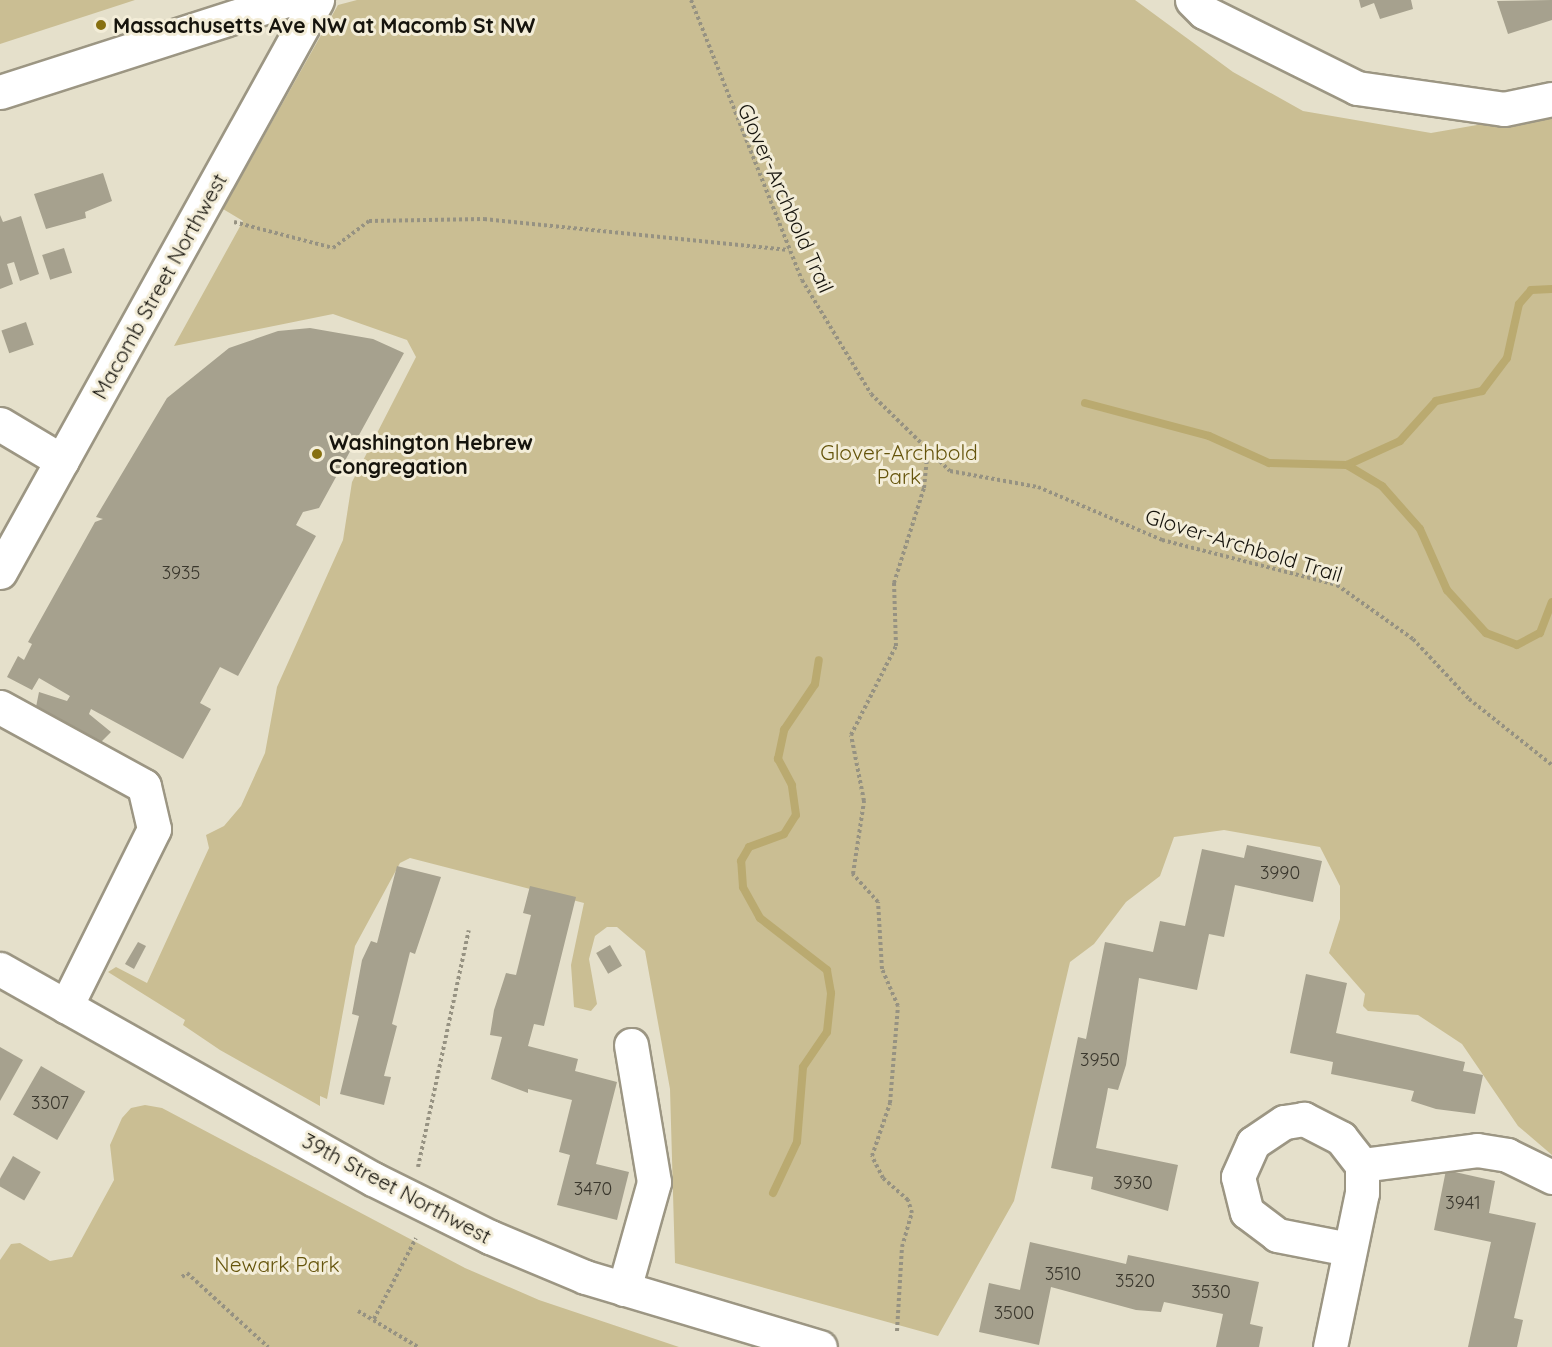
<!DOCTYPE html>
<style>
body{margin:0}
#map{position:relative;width:1552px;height:1347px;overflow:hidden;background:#e5e0cb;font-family:Quicksand,sans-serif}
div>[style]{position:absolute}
.green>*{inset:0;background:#cabe93}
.stream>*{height:8px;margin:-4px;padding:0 4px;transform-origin:4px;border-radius:4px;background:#baaa70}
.building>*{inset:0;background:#a6a18e;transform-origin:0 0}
.path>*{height:4px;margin-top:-2px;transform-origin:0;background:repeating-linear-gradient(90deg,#969282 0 3px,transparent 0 6px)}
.roads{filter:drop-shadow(2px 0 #9c9683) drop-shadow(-2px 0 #9c9683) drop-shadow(0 2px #9c9683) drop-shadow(0 -2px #9c9683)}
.minor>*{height:33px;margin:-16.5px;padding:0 16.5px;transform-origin:16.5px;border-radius:16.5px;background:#fff}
.major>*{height:33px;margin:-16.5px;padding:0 16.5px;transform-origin:16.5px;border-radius:16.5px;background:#fff}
.dots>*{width:16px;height:16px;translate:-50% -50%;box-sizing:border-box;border:3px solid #f3edd8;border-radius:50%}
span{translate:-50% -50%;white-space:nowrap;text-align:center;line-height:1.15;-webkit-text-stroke:6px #f3edd8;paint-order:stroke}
.number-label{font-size:18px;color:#3a372d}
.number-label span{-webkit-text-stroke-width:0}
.poi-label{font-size:21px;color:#16140d;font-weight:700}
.left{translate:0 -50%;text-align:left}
.street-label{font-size:21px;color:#16140d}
.park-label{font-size:21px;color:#65540b}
</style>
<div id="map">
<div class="green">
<div style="clip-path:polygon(0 0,135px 0,0 44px)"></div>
<div style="clip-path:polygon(357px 0,1135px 0,1233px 72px,1303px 111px,1431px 133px,1552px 112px,1552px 1155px,1518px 1126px,1462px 1044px,1418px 1015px,1368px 1011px,1363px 1006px,1365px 994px,1329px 953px,1340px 919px,1340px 886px,1320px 847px,1224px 830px,1174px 837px,1160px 876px,1126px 902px,1094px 944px,1070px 962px,1014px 1201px,938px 1336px,675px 1263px,670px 1089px,645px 951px,617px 927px,607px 927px,595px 936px,589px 959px,597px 1004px,591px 1011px,574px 1007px,571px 965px,584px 903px,410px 858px,400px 863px,355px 946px,327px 1099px,320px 1096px,320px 1106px,220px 1050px,183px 1025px,185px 1020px,108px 972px,116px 967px,147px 983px,209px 848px,206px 835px,224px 826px,241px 806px,265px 753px,277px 687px,343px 540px,352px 482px,416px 357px,407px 340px,333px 314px,174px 346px,243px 221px,223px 209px,338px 5px)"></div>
<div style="clip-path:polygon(145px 1105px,162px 1108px,465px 1268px,539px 1300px,679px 1347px,0 1347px,0 1260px,11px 1244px,20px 1243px,50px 1261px,72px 1257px,114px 1180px,110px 1145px,122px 1118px,131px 1108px)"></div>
</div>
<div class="stream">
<div style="left:1085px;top:403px;width:128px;rotate:14.9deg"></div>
<div style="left:1209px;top:436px;width:66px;rotate:24.2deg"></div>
<div style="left:1269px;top:463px;width:78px;rotate:1.5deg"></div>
<div style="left:1347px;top:465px;width:41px;rotate:31deg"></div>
<div style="left:1382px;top:486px;width:57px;rotate:48.5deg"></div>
<div style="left:1420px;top:529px;width:67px;rotate:66.1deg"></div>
<div style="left:1447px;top:590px;width:58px;rotate:47.8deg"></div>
<div style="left:1486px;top:633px;width:33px;rotate:21deg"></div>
<div style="left:1517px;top:645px;width:26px;rotate:-28deg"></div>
<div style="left:1540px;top:633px;width:33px;rotate:-69deg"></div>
<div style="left:1347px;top:465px;width:58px;rotate:-24.4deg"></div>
<div style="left:1400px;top:441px;width:54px;rotate:-48deg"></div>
<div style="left:1436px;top:401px;width:47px;rotate:-12.3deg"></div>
<div style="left:1482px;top:391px;width:41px;rotate:-52.9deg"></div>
<div style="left:1507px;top:358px;width:55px;rotate:-77.5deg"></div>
<div style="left:1519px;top:304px;width:18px;rotate:-49deg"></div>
<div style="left:1531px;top:290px;width:21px;rotate:-3deg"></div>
<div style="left:773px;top:1193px;width:56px;rotate:-64.8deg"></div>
<div style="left:797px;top:1142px;width:75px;rotate:-85.4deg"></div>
<div style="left:803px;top:1067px;width:42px;rotate:-55.6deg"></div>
<div style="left:827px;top:1032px;width:39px;rotate:-84deg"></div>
<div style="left:831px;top:993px;width:23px;rotate:-100deg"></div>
<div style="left:827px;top:970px;width:85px;rotate:-142.2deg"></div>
<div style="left:760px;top:918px;width:35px;rotate:-119deg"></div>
<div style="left:743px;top:887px;width:26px;rotate:-94deg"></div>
<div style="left:741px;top:861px;width:16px;rotate:-60deg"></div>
<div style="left:749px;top:847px;width:37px;rotate:-20deg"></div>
<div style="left:784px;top:834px;width:22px;rotate:-58deg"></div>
<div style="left:796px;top:815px;width:30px;rotate:-98deg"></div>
<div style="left:792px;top:785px;width:30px;rotate:-118deg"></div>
<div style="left:778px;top:759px;width:30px;rotate:-78deg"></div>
<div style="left:784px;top:730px;width:55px;rotate:-56deg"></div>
<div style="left:815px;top:684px;width:24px;rotate:-81deg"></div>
</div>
<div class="building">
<div style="clip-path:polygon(1359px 0,1411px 0,1413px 9px,1380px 19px,1374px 3px,1361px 8px)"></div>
<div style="clip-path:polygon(1552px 0,1552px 20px,1508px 34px,1497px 1px)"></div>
<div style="clip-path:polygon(103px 173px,112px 201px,85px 212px,86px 218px,46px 229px,34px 194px)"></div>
<div style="clip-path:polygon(0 215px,3px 222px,21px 216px,39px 274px,20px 281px,14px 262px,7px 264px,13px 284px,0 289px)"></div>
<div style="left:64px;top:248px;width:26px;height:23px;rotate:72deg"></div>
<div style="left:26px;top:322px;width:24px;height:26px;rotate:71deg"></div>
<div style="clip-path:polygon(310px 328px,373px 339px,404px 353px,319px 508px,303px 512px,296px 525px,316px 536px,238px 676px,220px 667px,200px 703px,211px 709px,183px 759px,91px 709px,89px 714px,111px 732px,101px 742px,36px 707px,39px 692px,67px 701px,70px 696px,39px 678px,32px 690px,7px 677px,18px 656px,24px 660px,32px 644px,28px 642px,95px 522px,103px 519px,96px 517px,167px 398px,229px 348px,278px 331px)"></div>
<div style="clip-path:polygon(1247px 845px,1322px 861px,1313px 902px,1235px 885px,1224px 937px,1209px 934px,1197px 990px,1139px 978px,1126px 1065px,1118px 1090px,1108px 1088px,1106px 1099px,1096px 1148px,1178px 1165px,1168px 1211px,1091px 1189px,1093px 1177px,1051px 1168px,1078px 1037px,1086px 1039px,1105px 942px,1153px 952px,1160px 921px,1185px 926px,1202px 849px,1244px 858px)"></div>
<div style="clip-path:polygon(397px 866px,441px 877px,415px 954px,410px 952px,392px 1024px,397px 1026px,384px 1076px,391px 1077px,384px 1105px,340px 1094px,359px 1016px,352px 1014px,362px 960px,371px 941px,377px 943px)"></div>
<div style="clip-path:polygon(530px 886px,576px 897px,544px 1026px,534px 1024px,528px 1046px,578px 1059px,575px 1071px,617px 1082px,596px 1164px,629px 1172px,617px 1220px,557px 1205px,570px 1155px,559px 1152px,572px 1100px,528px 1089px,528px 1093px,491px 1079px,502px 1037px,490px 1035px,494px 1010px,506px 973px,516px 975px,531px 915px,523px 913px)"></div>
<div style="clip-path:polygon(138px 942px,146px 946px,134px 969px,125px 964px)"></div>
<div style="left:610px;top:945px;width:24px;height:16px;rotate:60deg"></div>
<div style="clip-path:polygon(1306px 974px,1347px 983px,1336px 1033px,1465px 1062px,1463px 1071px,1483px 1075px,1475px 1114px,1436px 1109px,1411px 1101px,1414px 1091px,1331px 1074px,1333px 1062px,1290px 1053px)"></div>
<div style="clip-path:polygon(0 1047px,23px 1060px,0 1101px)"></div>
<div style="left:41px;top:1066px;width:51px;height:56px;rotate:30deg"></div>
<div style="left:13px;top:1156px;width:32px;height:33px;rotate:30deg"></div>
<div style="clip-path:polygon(1446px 1170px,1495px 1181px,1489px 1213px,1536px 1223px,1514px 1318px,1523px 1320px,1517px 1347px,1468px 1347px,1491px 1242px,1434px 1230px)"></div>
<div style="clip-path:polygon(1030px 1242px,1126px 1264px,1128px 1255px,1259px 1282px,1250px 1324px,1263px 1327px,1259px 1347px,1216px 1347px,1223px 1314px,1164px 1302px,1161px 1312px,1136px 1310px,1051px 1287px,1039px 1345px,979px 1332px,989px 1283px,1020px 1290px)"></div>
</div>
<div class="path">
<div style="left:691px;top:0;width:301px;rotate:68.4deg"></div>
<div style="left:802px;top:280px;width:133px;rotate:58.8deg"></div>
<div style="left:871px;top:394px;width:110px;rotate:44.3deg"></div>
<div style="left:950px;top:471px;width:89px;rotate:10.3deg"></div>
<div style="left:1038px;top:487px;width:135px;rotate:23.1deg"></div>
<div style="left:1162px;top:540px;width:181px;rotate:14.4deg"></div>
<div style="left:1337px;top:585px;width:93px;rotate:35.4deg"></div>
<div style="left:1413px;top:639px;width:82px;rotate:47deg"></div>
<div style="left:1469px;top:699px;width:106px;rotate:38.5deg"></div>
<div style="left:234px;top:222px;width:102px;rotate:14.7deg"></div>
<div style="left:333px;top:248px;width:45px;rotate:-36.9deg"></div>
<div style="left:369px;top:221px;width:115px;rotate:-1deg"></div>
<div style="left:484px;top:219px;width:306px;rotate:5.8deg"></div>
<div style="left:418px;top:1167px;width:242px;rotate:-77.9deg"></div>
<div style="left:182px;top:1277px;width:6px;rotate:-39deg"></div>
<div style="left:187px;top:1273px;width:110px;rotate:42.4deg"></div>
<div style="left:358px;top:1311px;width:70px;rotate:31deg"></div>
<div style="left:374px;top:1319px;width:91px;rotate:-62.6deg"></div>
<div style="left:897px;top:1331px;width:84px;rotate:-86.6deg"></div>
<div style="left:902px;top:1247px;width:35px;rotate:-74deg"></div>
<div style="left:912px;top:1213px;width:14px;rotate:-107deg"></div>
<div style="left:908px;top:1200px;width:33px;rotate:-139deg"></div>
<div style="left:883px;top:1178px;width:25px;rotate:-117deg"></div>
<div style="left:872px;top:1156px;width:56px;rotate:-71.2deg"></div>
<div style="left:890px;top:1103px;width:97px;rotate:-85.3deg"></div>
<div style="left:898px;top:1006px;width:40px;rotate:-113.4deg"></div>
<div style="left:882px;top:969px;width:67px;rotate:-93.4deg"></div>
<div style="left:878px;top:902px;width:38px;rotate:-132deg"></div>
<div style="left:853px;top:874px;width:74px;rotate:-81.4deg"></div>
<div style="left:864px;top:801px;width:67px;rotate:-101.1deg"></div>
<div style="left:851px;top:735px;width:100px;rotate:-63.2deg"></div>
<div style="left:896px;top:646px;width:63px;rotate:-91.8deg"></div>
<div style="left:894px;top:583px;width:100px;rotate:-72.5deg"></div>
<div style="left:924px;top:488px;width:40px;rotate:-84.3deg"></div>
</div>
<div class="roads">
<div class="minor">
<div style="left:1192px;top:0;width:17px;rotate:45deg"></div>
<div style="left:1204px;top:12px;width:171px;rotate:26.4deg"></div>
<div style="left:1357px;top:88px;width:148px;rotate:8.1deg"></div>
<div style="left:1504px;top:109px;width:49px;rotate:-11.8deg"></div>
<div style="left:0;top:424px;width:72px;rotate:30.8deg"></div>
<div style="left:0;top:572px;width:654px;rotate:-61deg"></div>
<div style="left:0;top:707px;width:164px;rotate:28.7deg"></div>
<div style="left:144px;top:786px;width:44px;rotate:76.9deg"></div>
<div style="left:154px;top:829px;width:198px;rotate:116.4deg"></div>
<div style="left:0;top:969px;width:428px;rotate:29.4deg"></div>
<div style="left:373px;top:1179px;width:131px;rotate:26.4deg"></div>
<div style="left:490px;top:1237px;width:103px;rotate:22.8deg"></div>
<div style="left:585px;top:1277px;width:245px;rotate:16.6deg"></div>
<div style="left:1362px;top:1165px;width:116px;rotate:-7.4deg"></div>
<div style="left:1477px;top:1150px;width:30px;rotate:9deg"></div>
<div style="left:1507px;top:1155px;width:50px;rotate:26.1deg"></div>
<div style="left:624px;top:1289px;width:111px;rotate:-74.3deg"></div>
<div style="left:654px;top:1182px;width:139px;rotate:-99.5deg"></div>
<div style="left:1330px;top:1347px;width:157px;rotate:-78.3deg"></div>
<div style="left:1362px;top:1193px;width:28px;rotate:-90deg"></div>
<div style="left:1362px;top:1165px;width:34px;rotate:-128deg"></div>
<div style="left:1341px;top:1138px;width:42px;rotate:-152.8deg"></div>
<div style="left:1304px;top:1119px;width:20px;rotate:171deg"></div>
<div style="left:1284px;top:1122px;width:37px;rotate:146deg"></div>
<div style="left:1253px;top:1143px;width:37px;rotate:114deg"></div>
<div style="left:1238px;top:1177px;width:36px;rotate:76deg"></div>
<div style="left:1247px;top:1212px;width:38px;rotate:37deg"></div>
<div style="left:1277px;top:1235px;width:73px;rotate:11deg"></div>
</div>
<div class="major">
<div style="left:0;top:92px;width:300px;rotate:-17.8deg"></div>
</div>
</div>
<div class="dots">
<div style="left:101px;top:25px;background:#877010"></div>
<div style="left:317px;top:454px;background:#877010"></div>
</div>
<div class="number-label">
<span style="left:181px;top:573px">3935</span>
<span style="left:1280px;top:873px">3990</span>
<span style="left:1100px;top:1060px">3950</span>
<span style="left:50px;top:1103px">3307</span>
<span style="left:1133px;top:1183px">3930</span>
<span style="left:593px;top:1189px">3470</span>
<span style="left:1463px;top:1203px">3941</span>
<span style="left:1063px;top:1274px">3510</span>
<span style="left:1135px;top:1281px">3520</span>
<span style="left:1211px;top:1292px">3530</span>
<span style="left:1014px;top:1313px">3500</span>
</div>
<div class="poi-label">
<span class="left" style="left:113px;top:25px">Massachusetts Ave NW at Macomb St NW</span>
<span class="left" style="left:329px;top:454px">Washington Hebrew<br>Congregation</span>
</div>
<div class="street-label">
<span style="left:786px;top:198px;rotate:66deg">Glover-Archbold Trail</span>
<span style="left:159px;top:286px;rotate:-61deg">Macomb Street Northwest</span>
<span style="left:1244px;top:545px;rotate:17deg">Glover-Archbold Trail</span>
<span style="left:397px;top:1188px;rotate:28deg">39th Street Northwest</span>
</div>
<div class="park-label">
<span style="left:899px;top:464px">Glover-Archbold<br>Park</span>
<span style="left:277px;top:1264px">Newark Park</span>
</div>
</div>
